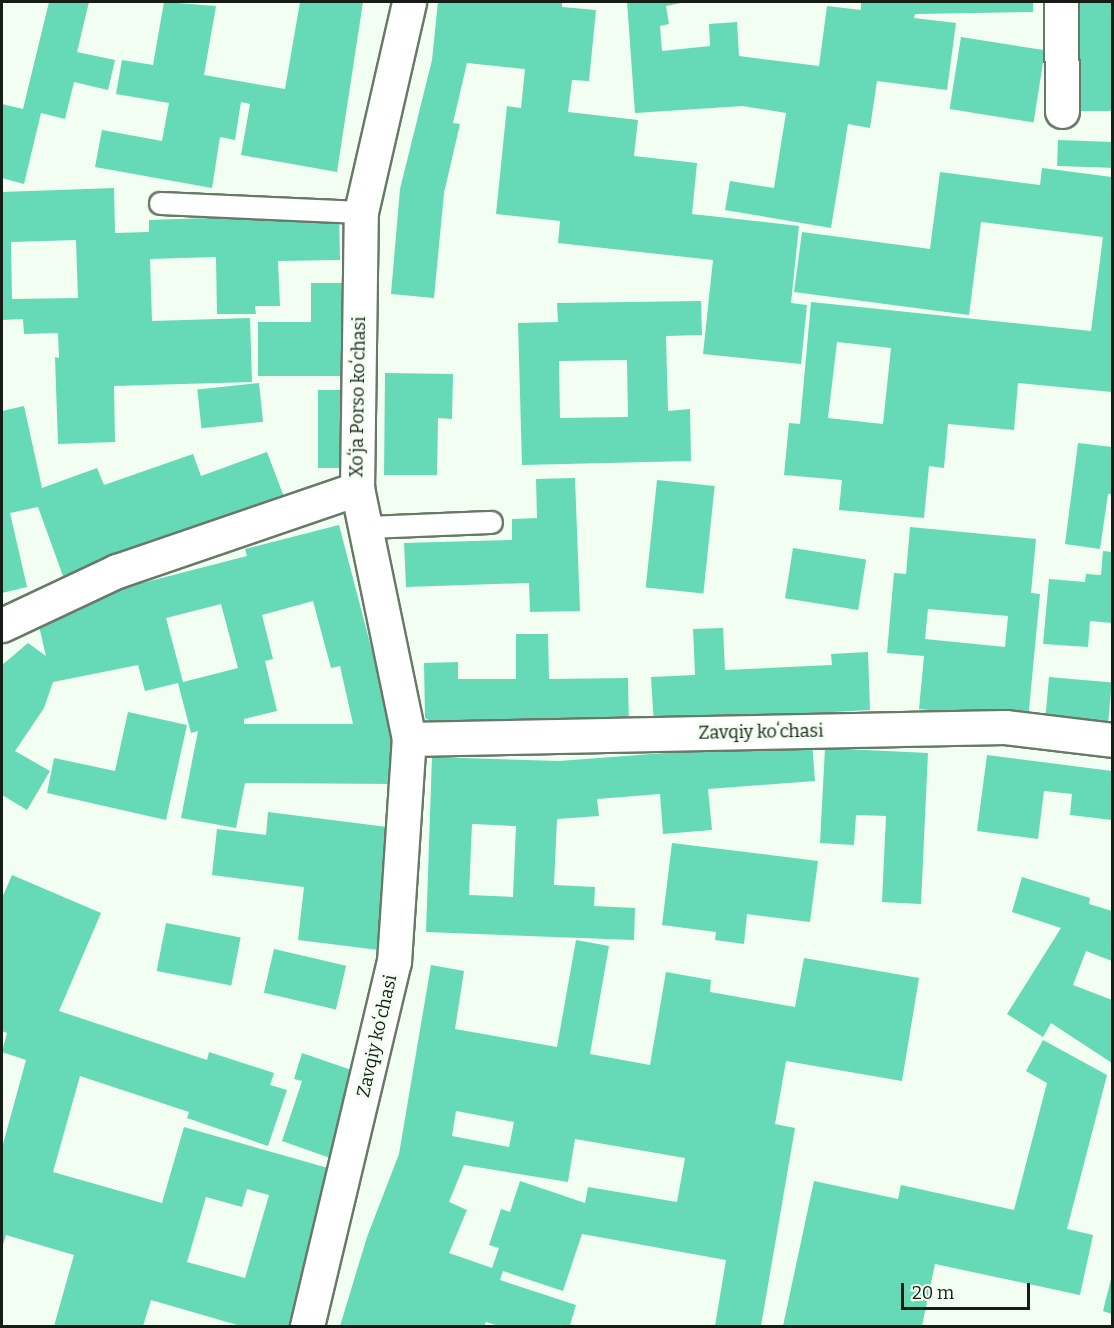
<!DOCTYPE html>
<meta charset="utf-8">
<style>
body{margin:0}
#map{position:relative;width:1114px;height:1328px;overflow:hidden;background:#f2fef1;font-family:Bitter,serif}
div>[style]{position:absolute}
.building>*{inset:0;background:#66d9b7;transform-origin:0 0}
.roads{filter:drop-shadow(2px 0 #687967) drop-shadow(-2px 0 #687967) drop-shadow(0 2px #687967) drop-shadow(0 -2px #687967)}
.lane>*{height:21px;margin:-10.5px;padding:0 10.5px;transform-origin:10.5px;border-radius:10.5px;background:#fff}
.street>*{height:33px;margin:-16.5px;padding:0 16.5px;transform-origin:16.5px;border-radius:16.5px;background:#fff}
span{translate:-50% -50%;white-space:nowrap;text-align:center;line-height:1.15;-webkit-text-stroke:5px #f2fef1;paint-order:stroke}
.street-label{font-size:18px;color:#161d15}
.frame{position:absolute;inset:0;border:3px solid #161d15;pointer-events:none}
.scale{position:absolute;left:901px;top:1283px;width:129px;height:27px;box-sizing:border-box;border:3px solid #161d15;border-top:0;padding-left:8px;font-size:18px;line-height:21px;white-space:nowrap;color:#161d15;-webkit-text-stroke:4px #f2fef1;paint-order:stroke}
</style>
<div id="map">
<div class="building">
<div style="clip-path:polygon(49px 2px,89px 2px,77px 52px,115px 60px,108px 90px,74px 82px,65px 119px,41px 113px,24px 184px,2px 178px,2px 104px,23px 109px)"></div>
<div style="clip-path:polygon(164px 2px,216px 6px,204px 75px,285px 89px,300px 2px,363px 2px,337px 172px,241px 155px,250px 104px,241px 102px,235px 140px,220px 137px,212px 188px,95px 167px,102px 130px,162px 141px,169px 103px,116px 94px,122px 60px,153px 65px)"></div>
<div style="clip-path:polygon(438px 2px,562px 2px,562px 7px,596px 10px,589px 81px,572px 80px,568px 112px,638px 120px,634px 156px,697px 163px,692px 214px,799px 226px,791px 303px,807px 305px,801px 364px,703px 354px,713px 260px,558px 243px,560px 221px,496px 214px,507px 106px,521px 108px,525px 69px,467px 63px,453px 123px,460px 124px,444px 193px,434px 298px,391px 294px,400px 189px,432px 60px)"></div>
<div style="clip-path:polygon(627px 2px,686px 2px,666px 6px,669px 24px,660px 26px,662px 51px,710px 46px,709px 24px,737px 22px,739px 56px,819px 66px,827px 6px,861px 10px,861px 2px,1033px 2px,1033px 12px,915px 14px,914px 18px,956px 23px,947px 90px,877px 81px,870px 128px,848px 124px,831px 228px,725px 210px,730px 181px,774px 188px,786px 113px,743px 106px,635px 113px)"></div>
<div style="left:1078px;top:2px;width:34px;height:109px"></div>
<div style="left:961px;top:37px;width:85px;height:73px;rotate:9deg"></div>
<div style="left:1058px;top:140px;width:54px;height:26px;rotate:2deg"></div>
<div style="clip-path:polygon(evenodd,1042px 168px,1112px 177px,1112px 392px,1018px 383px,1014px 430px,948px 424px,944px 468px,929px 466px,924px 518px,839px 510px,842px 480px,784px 475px,789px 423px,800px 424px,811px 302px,1091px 331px,1103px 237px,981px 222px,969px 315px,794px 292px,802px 232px,930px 249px,940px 172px,1040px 185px,1042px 168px,837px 342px,891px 348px,883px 424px,828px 418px,837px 342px)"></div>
<div style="clip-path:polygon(evenodd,114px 188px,115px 233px,149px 232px,149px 220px,339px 214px,340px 260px,278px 261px,280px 306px,255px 306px,256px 314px,217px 314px,216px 257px,150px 259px,152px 321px,250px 318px,252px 382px,114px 386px,115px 442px,58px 444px,55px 357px,59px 358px,58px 333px,24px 334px,23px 319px,2px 320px,2px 192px,114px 188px,76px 240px,78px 298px,12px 299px,11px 242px,76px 240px)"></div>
<div style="clip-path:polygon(311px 283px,345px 283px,345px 376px,258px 376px,258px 322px,311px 322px)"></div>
<div style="clip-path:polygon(evenodd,701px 301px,702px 335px,666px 336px,668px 411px,690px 409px,691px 461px,522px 465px,518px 323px,558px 322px,557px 303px,701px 301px,627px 360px,628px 417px,560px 418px,559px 361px,627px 360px)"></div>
<div style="clip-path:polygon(385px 373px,453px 374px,452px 419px,438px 418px,437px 475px,384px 475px)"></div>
<div style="left:259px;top:383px;width:39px;height:62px;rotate:84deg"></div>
<div style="left:318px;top:390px;width:27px;height:78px"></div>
<div style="clip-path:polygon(24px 406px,42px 488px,97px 468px,104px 485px,193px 454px,201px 476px,267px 452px,284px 497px,63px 576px,38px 507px,10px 513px,27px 587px,2px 593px,2px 411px)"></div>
<div style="clip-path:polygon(1078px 443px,1112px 447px,1112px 494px,1108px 494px,1100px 549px,1065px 544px)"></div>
<div style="clip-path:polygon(575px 478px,580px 611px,530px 612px,529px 583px,406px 587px,404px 543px,512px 540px,512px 519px,537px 518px,536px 479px)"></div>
<div style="left:657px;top:480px;width:58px;height:108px;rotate:6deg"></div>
<div style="clip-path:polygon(evenodd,339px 525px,387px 708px,395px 784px,245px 783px,236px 828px,181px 818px,198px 731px,191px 733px,178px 683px,145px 691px,138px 665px,53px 682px,44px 708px,15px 751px,50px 771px,27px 810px,2px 795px,2px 665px,28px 643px,46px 656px,38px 622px,79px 611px,76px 600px,247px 556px,245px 549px,339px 525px,313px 601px,331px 668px,340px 666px,353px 724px,244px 724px,244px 719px,277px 711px,265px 661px,273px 659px,262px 615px,313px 601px,339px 525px,221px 604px,238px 668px,183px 682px,166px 618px,221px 604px)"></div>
<div style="clip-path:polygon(evenodd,910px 527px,1036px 539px,1031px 593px,1040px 594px,1028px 720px,919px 709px,924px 656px,887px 653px,894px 573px,906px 574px,910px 527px,928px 609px,1008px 616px,1005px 647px,925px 639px,928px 609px)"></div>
<div style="left:793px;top:548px;width:74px;height:51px;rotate:9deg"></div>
<div style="clip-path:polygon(1103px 551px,1112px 552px,1112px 623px,1090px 621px,1088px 647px,1043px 644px,1049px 579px,1085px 582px,1086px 574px,1101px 575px)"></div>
<div style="clip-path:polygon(723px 628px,725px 670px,832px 665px,831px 654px,868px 652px,870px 710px,833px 712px,834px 719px,654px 726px,651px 677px,695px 675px,693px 629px)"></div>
<div style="clip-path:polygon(516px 634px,548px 634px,549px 679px,628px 678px,629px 727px,442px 728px,425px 718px,424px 663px,458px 662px,458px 679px,516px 679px)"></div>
<div style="left:1049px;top:677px;width:63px;height:40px;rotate:5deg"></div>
<div style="clip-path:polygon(128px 712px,187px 725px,166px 820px,47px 793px,54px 758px,115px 771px)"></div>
<div style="clip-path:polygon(evenodd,812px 742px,815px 781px,708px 789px,712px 830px,663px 834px,660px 794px,597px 799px,599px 816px,557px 819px,554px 885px,595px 887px,594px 906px,635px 908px,634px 940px,426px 932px,432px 757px,559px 761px,812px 742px,472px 824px,516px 826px,513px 897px,469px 895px,472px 824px)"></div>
<div style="clip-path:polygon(825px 748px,928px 753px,921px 904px,882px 902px,886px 816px,856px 815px,854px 845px,820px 843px)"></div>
<div style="clip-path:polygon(987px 755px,1112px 771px,1112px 820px,1070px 815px,1072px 794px,1044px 791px,1038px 839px,977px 831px)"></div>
<div style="clip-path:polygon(268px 812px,395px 828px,379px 950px,298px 940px,304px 887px,212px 875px,217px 829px,266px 835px)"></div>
<div style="clip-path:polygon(672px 843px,818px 861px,810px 922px,747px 914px,744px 944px,715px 940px,716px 932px,662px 925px)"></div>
<div style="clip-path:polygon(evenodd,12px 875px,101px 913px,59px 1011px,207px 1060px,209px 1052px,274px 1073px,270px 1085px,287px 1090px,268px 1146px,187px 1118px,189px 1112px,80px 1076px,53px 1172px,162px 1203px,184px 1127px,335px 1170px,291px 1326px,241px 1326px,151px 1300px,143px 1326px,54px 1326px,74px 1255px,6px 1235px,2px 1248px,2px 1148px,26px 1060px,2px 1052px,7px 1033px,2px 1031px,2px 898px,12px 875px,247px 1189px,269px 1195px,245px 1278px,187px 1262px,206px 1197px,242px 1207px,247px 1189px)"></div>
<div style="clip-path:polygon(1022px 877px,1090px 898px,1089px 904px,1112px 911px,1112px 961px,1086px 951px,1073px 985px,1112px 1000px,1112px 1063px,1051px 1023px,1043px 1037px,1007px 1014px,1061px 928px,1012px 912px)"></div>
<div style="left:166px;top:923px;width:76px;height:49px;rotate:11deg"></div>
<div style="clip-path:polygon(evenodd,576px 940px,609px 946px,590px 1054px,650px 1065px,666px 972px,711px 980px,710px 992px,795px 1007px,804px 958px,919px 978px,902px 1081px,786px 1061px,775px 1124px,795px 1128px,761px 1326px,715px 1326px,726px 1260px,582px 1234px,563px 1291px,503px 1271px,500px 1280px,576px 1305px,570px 1325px,574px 1326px,499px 1326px,486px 1322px,484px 1326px,340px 1326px,367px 1237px,399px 1154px,431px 965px,464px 971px,455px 1029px,557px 1047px,576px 940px,456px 1111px,514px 1122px,509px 1147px,452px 1136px,456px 1111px,576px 940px,575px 1139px,685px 1158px,677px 1202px,588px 1187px,585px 1203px,520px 1181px,510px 1212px,501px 1209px,489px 1245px,499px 1248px,492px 1268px,449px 1253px,467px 1210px,449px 1202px,464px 1165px,568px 1182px,575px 1139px)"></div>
<div style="left:274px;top:949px;width:74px;height:45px;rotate:13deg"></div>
<div style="clip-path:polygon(1043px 1040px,1107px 1075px,1067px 1229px,1093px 1235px,1080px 1295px,935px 1264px,922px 1326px,783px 1326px,814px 1181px,898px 1199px,901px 1185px,1014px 1210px,1047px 1083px,1026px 1071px)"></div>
<div style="clip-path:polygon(302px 1053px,363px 1074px,333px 1159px,282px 1141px,302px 1081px,294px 1079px)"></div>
<div style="clip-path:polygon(1112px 1275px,1112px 1314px,1103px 1311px)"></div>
</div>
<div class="roads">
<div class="lane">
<div style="left:160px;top:203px;width:201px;rotate:2.6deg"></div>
<div style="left:366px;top:527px;width:125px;rotate:-2.3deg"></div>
</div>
<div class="street">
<div style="left:1061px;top:2px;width:109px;rotate:89.5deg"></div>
<div style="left:2px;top:625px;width:127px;rotate:-25.2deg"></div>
<div style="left:117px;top:571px;width:254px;rotate:-18.9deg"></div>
<div style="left:409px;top:739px;width:596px;rotate:-1.15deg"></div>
<div style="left:1005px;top:727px;width:108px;rotate:6.9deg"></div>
<div style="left:307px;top:1326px;width:374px;rotate:-76.6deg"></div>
<div style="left:394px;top:962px;width:224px;rotate:-86.2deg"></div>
<div style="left:409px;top:739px;width:255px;rotate:-101.7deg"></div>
<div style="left:357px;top:489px;width:277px;rotate:-89.2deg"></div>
<div style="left:361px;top:212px;width:215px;rotate:-77.1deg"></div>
</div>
</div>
<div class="street-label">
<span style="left:358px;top:397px;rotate:-89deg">Xoʻja Porso koʻchasi</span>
<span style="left:761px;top:732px;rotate:-1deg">Zavqiy koʻchasi</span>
<span style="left:377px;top:1036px;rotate:-77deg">Zavqiy koʻchasi</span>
</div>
<div class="frame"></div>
<div class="scale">20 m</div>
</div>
